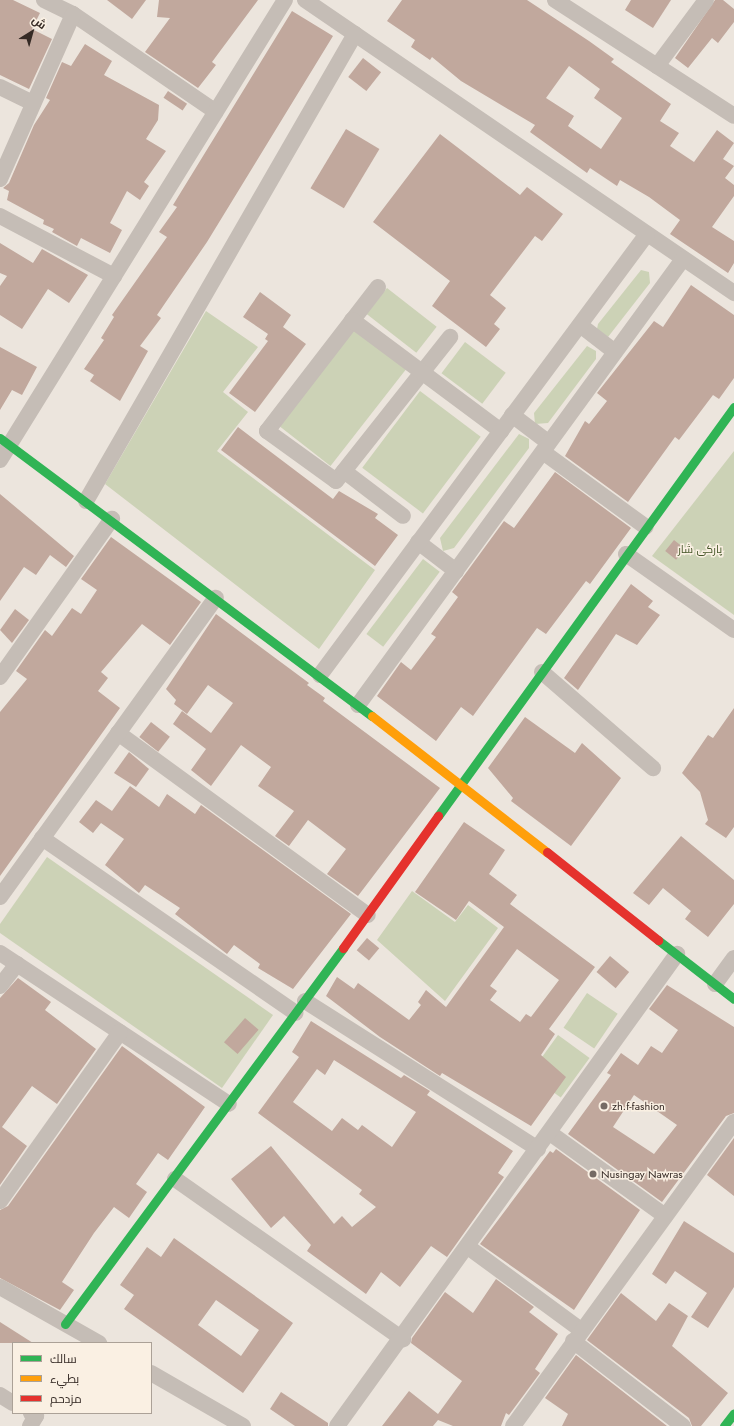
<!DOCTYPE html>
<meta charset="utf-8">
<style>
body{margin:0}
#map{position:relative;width:734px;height:1426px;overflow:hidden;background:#ece5dd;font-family:Jost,Cairo,sans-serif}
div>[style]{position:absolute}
.green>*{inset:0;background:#ccd2b6;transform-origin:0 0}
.building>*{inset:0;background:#c1a89d;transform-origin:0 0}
.street>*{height:16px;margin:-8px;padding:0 8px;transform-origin:8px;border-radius:8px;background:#c5bdb6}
.fast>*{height:9px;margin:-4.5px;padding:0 4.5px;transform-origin:4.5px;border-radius:4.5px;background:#30b455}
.slow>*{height:9px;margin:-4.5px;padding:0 4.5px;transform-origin:4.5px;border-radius:4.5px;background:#ff9f0a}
.jam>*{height:9px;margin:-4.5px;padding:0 4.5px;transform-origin:4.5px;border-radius:4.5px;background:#e5322d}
.dots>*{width:11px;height:11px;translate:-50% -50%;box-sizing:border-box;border:2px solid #faf0e3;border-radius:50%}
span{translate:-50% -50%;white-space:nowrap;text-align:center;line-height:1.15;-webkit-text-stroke:3px #faf0e3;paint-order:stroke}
.park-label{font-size:11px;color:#435527}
.poi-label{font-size:11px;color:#352a25}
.left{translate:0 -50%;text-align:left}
.legend{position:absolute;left:12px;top:1342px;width:140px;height:72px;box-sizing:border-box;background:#faf0e3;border:1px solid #aba197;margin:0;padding:5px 7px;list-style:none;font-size:12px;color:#352a25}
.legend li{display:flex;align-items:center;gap:8px;height:20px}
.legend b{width:20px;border:1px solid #aba197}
.north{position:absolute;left:12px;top:12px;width:40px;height:40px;-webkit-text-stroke:3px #faf0e3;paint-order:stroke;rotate:37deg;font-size:11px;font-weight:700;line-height:16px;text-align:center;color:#352a25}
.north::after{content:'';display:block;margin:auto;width:14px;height:18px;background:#352a25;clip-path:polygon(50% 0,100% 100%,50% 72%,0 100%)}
</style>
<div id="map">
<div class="green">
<div style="clip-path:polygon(641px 270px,649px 272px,650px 283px,608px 337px,597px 329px,598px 324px)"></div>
<div style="left:387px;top:288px;width:63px;height:33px;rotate:38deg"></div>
<div style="clip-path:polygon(206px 311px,258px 347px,223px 392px,248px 412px,217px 451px,375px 570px,319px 649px,105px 484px)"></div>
<div style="left:355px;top:329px;width:65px;height:123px;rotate:38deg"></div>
<div style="left:465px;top:342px;width:51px;height:39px;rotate:37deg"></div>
<div style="clip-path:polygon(587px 346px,596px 351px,596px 359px,548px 423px,535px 424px,534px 413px)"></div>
<div style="left:420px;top:391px;width:76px;height:96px;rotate:37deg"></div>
<div style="clip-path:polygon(519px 434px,529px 439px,529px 448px,454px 548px,443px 551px,440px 538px)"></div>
<div style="clip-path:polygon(734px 451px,734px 615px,652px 556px)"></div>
<div style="left:423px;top:559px;width:21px;height:94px;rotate:37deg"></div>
<div style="clip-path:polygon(47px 857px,273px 1015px,222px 1088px,0 933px,0 924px)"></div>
<div style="clip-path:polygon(412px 891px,455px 922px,468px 905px,498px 928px,445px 1001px,377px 940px)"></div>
<div style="left:587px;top:993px;width:37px;height:42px;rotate:34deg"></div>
<div style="left:558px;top:1035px;width:39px;height:49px;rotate:36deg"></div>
</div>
<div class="building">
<div style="clip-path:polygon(0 0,13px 0,40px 13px,32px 29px,52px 39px,29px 89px,0 75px)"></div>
<div style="clip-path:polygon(107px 0,146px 0,132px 19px)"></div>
<div style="clip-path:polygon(159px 0,258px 0,212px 62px,216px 65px,198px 88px,145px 52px,170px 18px,157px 17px)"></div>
<div style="clip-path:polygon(evenodd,402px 0,527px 0,589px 41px,614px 59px,611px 62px,671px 104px,660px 121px,679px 133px,670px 146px,694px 162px,717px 130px,734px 143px,723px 159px,734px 166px,725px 178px,734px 185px,734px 196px,712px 227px,734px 241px,734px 263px,728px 273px,670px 234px,680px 220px,649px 197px,620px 180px,617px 186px,590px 168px,587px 173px,530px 132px,535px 125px,461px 81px,432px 57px,430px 60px,411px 47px,415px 40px,387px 21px,402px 0,569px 66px,600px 89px,594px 98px,622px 118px,601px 149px,568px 126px,574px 116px,546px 98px,569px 66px)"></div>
<div style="clip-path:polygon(631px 0,671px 0,653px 28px,625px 10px)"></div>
<div style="clip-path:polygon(715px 0,723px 0,734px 9px,734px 22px,718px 43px,712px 38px,688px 68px,675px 58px)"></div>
<div style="clip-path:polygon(292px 11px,333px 36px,207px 242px,157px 315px,161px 318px,140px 346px,148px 351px,120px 401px,90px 381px,94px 375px,84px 369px,104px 340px,101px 338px,114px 317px,112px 315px,167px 237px,159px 232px,177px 207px,173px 205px)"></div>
<div style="clip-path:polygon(85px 44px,112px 61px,104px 75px,159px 105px,158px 120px,146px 139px,166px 151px,144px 182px,149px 186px,140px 200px,127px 191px,110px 223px,122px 230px,110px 253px,81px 238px,77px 246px,52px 232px,54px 229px,43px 224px,44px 220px,7px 200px,9px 191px,3px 188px,9px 183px,34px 125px,50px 100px,46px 98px,62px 62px,71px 66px)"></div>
<div style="left:363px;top:58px;width:23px;height:24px;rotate:38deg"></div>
<div style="left:168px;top:91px;width:23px;height:8px;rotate:34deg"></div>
<div style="left:346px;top:129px;width:39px;height:69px;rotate:31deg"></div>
<div style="clip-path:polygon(440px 134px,520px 195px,527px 187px,563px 214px,542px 241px,535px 236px,490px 295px,506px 308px,494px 324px,500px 329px,486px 347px,432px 306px,450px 281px,373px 222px)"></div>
<div style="clip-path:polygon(0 243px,33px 263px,42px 249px,88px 275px,69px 303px,48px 289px,22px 329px,0 315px,0 286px,7px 276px,0 273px)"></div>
<div style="clip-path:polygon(691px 285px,734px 315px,734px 378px,719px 399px,713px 395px,679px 440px,675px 437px,628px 502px,565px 456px,585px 421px,589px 424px,607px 401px,597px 393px,654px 321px,663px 327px)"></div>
<div style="clip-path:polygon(260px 292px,291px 315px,283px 327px,306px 344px,255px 412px,229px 393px,268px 341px,265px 339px,268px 334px,243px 317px)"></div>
<div style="clip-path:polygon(0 347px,37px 367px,22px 395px,12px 390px,0 410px)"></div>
<div style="clip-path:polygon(238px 427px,333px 499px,339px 491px,378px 514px,375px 518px,398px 535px,375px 566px,221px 450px)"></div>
<div style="clip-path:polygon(555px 472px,631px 528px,590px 584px,586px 581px,546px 634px,537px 628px,473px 716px,461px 707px,436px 741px,377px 696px,401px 662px,411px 670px,436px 637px,431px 634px,458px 597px,452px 592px,504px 521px,514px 528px)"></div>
<div style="clip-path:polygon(0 494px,74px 556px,66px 567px,50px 555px,36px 575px,24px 567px,0 601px)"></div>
<div style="clip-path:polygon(111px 537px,201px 602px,170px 645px,142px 624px,101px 672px,108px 678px,98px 691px,120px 708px,0 876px,0 712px,27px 679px,16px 671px,45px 630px,52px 636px,72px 608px,81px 614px,97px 590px,81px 579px)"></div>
<div style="left:674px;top:540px;width:14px;height:14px;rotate:39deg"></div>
<div style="clip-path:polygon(631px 584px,653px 601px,648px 607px,660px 615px,637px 645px,616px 634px,578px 690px,564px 678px)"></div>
<div style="clip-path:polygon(15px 609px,29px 620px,12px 643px,0 630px)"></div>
<div style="clip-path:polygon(216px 614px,309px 683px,307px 685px,325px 698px,323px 701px,440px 788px,358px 896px,327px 874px,346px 849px,308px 820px,289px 846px,275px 836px,294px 811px,258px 786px,271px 767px,241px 745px,211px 786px,191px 770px,206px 749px,173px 724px,182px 711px,211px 733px,233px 703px,208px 685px,187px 714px,174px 704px,176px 700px,166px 689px)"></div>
<div style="clip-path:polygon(734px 708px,734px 827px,726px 838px,705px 824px,708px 820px,700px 792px,682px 773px,708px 735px,713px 738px)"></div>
<div style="clip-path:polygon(525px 717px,575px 753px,582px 743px,621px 778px,571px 846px,511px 801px,513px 798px,488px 768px)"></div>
<div style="left:151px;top:722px;width:24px;height:19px;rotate:38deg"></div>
<div style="clip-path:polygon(129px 752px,149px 769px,136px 787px,114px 773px)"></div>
<div style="clip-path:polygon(130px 786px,159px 807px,167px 794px,195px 814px,201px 805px,351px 914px,293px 989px,258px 968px,260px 964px,234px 945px,227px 954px,175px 914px,180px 908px,145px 885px,139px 893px,105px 865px,124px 839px,101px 823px,93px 833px,79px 822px,96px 800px,112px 811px)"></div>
<div style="clip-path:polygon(evenodd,464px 822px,505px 850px,489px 874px,517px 895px,510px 904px,595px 967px,549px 1029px,555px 1034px,541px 1055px,566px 1077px,531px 1126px,442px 1073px,440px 1076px,380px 1037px,326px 996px,337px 977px,354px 989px,358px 983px,409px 1020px,421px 1005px,418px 1002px,426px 990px,446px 1007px,504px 927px,469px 901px,456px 920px,415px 892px,464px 822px,517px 949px,559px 980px,531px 1017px,526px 1014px,520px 1022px,490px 1000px,497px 991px,490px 986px,517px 949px)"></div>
<div style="clip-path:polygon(681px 836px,734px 880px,734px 904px,708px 937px,685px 919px,691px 911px,663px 888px,649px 905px,633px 893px)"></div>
<div style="left:367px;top:938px;width:16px;height:16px;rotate:40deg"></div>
<div style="left:610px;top:956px;width:25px;height:21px;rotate:40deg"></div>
<div style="clip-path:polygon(18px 978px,51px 1002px,45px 1010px,96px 1049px,57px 1104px,32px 1086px,2px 1127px,27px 1146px,0 1185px,0 998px)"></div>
<div style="clip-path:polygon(evenodd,667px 985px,734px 1027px,734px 1113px,726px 1116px,662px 1202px,568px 1134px,611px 1075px,607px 1073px,621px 1053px,638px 1065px,651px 1046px,662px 1053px,678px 1030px,649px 1009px,667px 985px,634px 1095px,677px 1125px,654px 1154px,613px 1127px,634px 1095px)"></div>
<div style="left:245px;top:1018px;width:18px;height:32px;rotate:41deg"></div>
<div style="clip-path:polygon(evenodd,311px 1021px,401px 1078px,404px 1075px,430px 1091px,427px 1095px,513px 1151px,498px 1173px,504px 1177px,447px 1257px,431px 1246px,400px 1287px,381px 1272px,366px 1294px,307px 1251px,311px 1245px,284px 1216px,271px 1228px,231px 1179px,271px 1146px,334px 1224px,342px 1216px,352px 1227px,376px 1207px,359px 1194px,362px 1190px,258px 1113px,299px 1057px,292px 1052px,311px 1021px,334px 1060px,416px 1112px,392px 1147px,362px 1125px,358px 1130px,342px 1118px,332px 1131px,293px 1102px,317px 1069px,325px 1075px,334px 1060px)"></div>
<div style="clip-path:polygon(122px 1046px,205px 1107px,168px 1160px,158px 1153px,136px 1184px,147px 1192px,129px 1218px,114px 1207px,94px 1233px,62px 1282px,74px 1290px,60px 1310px,0 1278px,0 1210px,8px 1206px)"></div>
<div style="clip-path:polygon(734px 1138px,734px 1196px,707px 1175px)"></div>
<div style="clip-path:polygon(556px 1149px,640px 1210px,574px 1310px,480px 1244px,550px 1151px,553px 1153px)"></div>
<div style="clip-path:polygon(684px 1221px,734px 1253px,734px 1287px,708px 1328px,691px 1317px,707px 1293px,675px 1271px,666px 1284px,652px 1274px)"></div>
<div style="clip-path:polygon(evenodd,174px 1238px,293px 1323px,243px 1393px,124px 1309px,134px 1295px,120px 1285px,147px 1247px,161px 1257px,174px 1238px,216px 1300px,259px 1330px,241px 1356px,198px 1325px,216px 1300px)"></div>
<div style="clip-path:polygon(496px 1279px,534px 1307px,529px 1312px,558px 1334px,535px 1369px,540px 1373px,509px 1415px,506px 1413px,501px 1426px,453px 1426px,438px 1420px,433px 1426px,382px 1426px,409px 1391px,438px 1414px,462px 1381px,411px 1343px,412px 1338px,445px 1292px,473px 1313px)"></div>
<div style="clip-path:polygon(621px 1293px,656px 1321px,669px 1303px,688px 1316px,672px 1346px,728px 1393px,701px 1426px,692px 1426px,689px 1418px,587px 1340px)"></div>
<div style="clip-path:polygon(0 1322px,33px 1343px,0 1343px)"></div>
<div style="clip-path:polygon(576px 1355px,667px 1426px,562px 1426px,568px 1414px,545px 1398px)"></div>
<div style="clip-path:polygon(281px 1392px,328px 1423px,328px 1426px,295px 1426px,270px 1409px)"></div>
</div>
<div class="street">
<div style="left:44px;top:0;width:32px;rotate:26deg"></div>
<div style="left:73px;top:14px;width:173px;rotate:34.4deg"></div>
<div style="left:305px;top:0;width:520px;rotate:34.33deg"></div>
<div style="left:555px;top:0;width:213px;rotate:32.9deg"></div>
<div style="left:657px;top:66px;width:82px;rotate:-53.4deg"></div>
<div style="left:0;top:87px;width:37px;rotate:26deg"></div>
<div style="left:0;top:179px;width:180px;rotate:-66.1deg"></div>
<div style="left:0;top:216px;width:129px;rotate:27.8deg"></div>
<div style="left:378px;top:287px;width:182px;rotate:127.6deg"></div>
<div style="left:267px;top:431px;width:85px;rotate:35.9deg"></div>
<div style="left:336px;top:481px;width:184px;rotate:-51.6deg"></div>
<div style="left:352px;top:320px;width:186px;rotate:36.7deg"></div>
<div style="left:580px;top:325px;width:44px;rotate:37.6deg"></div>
<div style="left:512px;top:415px;width:46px;rotate:37.1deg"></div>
<div style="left:543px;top:452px;width:127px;rotate:36.1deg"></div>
<div style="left:0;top:460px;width:541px;rotate:-58.22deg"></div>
<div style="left:344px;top:471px;width:74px;rotate:37.3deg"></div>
<div style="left:86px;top:501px;width:539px;rotate:-60.06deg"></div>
<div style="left:418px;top:542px;width:48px;rotate:37.3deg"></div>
<div style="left:626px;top:554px;width:132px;rotate:35.1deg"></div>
<div style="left:542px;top:672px;width:147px;rotate:40.9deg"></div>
<div style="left:320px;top:675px;width:549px;rotate:-53.44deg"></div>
<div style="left:0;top:677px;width:194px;rotate:-54.7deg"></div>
<div style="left:358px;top:705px;width:552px;rotate:-53.92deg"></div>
<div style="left:118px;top:733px;width:309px;rotate:36.1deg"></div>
<div style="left:42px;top:838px;width:308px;rotate:34.6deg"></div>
<div style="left:0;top:897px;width:369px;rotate:-54.2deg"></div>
<div style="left:0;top:953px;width:274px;rotate:33.4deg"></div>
<div style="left:715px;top:984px;width:32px;rotate:-54deg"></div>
<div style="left:0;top:986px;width:28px;rotate:-52deg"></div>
<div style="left:305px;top:1001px;width:276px;rotate:32.4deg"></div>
<div style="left:550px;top:1133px;width:142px;rotate:35.8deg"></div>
<div style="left:175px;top:1179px;width:279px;rotate:35.1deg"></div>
<div style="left:0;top:1201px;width:207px;rotate:-54.6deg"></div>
<div style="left:468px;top:1247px;width:140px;rotate:36.3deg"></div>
<div style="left:0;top:1287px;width:114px;rotate:29.5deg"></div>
<div style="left:573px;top:1341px;width:139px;rotate:37.7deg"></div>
<div style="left:151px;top:1373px;width:106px;rotate:29.9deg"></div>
<div style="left:0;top:1395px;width:15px;rotate:32deg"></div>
<div style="left:30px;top:1426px;width:12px;rotate:-59deg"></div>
<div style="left:36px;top:1416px;width:6px;rotate:-149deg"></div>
<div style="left:337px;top:1426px;width:582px;rotate:-54.23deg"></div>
<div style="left:513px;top:1426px;width:376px;rotate:-54deg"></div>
</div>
<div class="fast">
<div style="left:0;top:438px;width:464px;rotate:36.8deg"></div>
<div style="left:438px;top:816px;width:505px;rotate:-54.11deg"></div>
<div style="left:658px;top:940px;width:96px;rotate:37.8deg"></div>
<div style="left:65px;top:1324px;width:468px;rotate:-53.5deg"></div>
<div style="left:724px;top:1426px;width:16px;rotate:-52deg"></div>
</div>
<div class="slow">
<div style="left:372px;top:716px;width:222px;rotate:37.9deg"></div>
</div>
<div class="jam">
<div style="left:547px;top:852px;width:142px;rotate:38.4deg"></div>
<div style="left:343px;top:948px;width:163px;rotate:-54.3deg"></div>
</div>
<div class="dots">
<div style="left:604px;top:1106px;background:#756b65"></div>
<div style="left:593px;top:1174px;background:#756b65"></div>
</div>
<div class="park-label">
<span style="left:700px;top:549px">پاركى شار</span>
</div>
<div class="poi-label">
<span class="left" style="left:612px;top:1106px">zh.f-fashion</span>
<span class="left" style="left:601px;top:1174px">Nusingay Nawras</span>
</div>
<ul class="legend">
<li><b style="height:5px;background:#30b455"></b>سالك</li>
<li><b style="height:5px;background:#ff9f0a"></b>بطيء</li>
<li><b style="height:5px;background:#e5322d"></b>مزدحم</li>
</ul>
<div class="north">ش</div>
</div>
